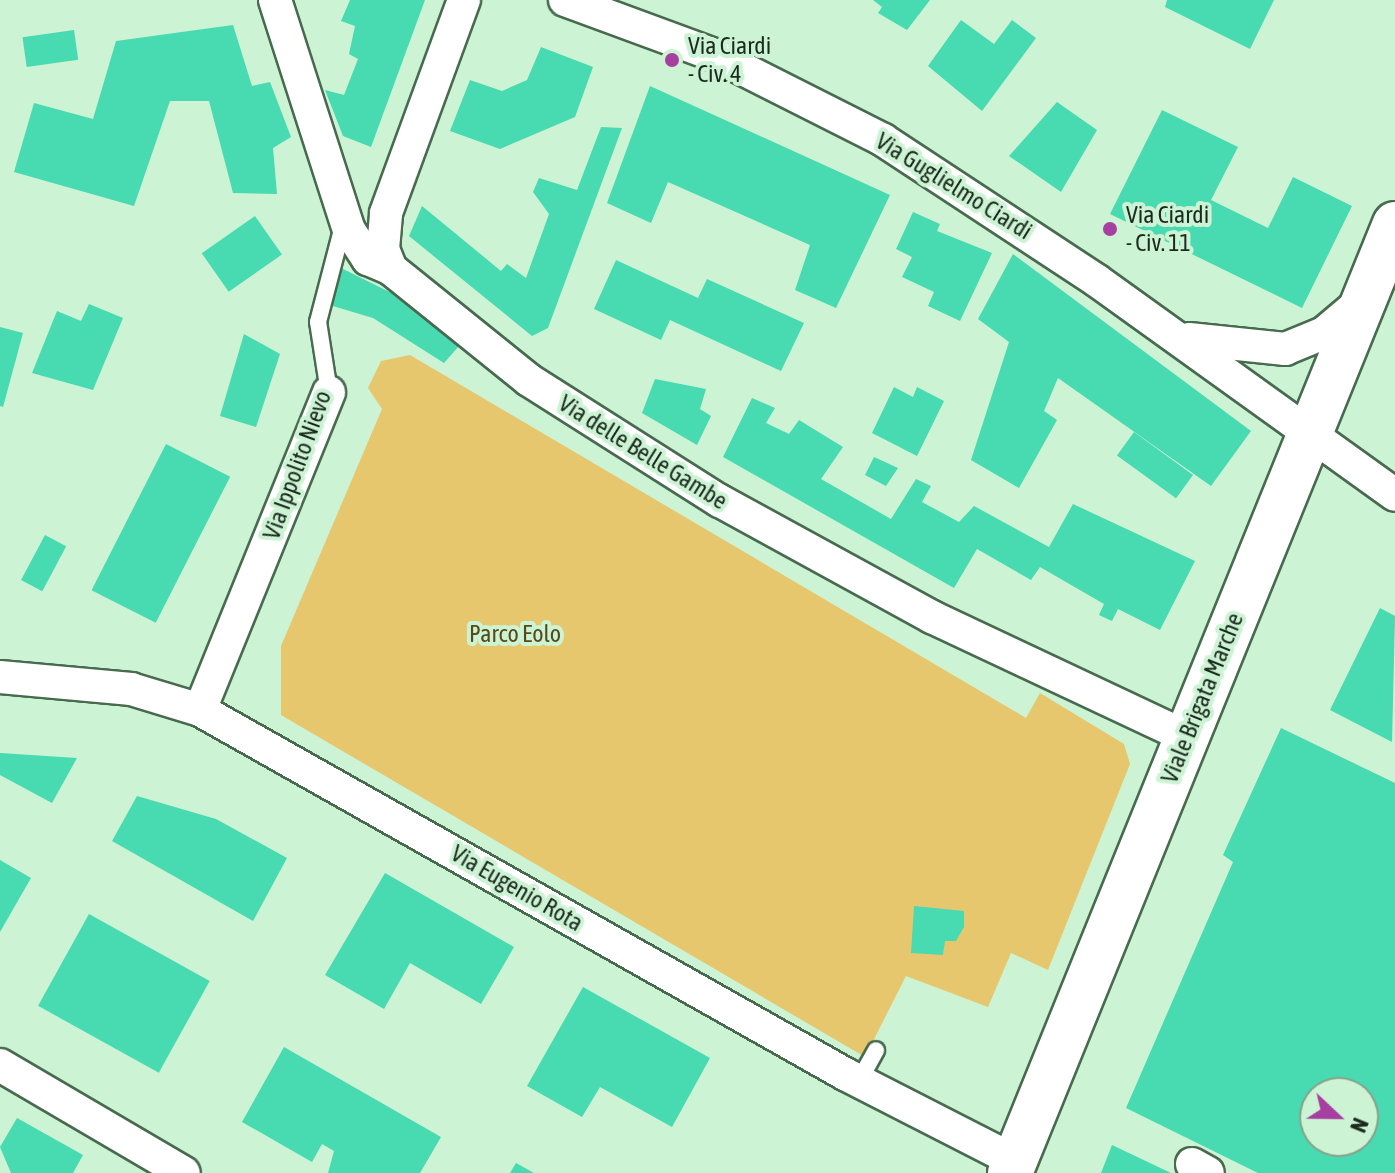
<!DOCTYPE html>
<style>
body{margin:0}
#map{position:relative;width:1395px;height:1173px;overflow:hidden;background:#ccf3d3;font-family:"Asap Condensed",sans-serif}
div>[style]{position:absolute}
.green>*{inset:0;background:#e7c76e}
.building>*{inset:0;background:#48dab1;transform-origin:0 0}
.roads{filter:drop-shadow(2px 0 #486a4f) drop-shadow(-2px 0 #486a4f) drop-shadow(0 2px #486a4f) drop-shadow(0 -2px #486a4f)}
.lane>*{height:16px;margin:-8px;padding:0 8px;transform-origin:8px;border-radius:8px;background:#fff}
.street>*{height:32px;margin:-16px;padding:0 16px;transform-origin:16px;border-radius:16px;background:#fff}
.secondary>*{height:44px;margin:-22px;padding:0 22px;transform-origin:22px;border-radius:22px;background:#fff}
.dots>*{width:22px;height:22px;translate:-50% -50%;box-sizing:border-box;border:4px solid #ccf3d3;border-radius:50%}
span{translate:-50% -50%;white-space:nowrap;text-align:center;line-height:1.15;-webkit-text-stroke:8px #ccf3d3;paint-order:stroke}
.poi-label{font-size:24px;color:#1b2a1e}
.left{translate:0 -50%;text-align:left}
.street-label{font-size:24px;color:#1b2a1e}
.park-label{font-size:24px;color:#58481a}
.north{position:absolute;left:1299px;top:1077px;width:80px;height:80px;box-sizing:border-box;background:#ccf3d3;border:2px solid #85a38b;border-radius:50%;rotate:112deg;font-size:22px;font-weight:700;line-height:32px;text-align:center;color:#1b2a1e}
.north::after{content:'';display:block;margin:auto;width:28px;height:36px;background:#a73fa1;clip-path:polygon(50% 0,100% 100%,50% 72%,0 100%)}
</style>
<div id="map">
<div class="green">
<div style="clip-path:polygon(410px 355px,1026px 718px,1040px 693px,1124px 744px,1130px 764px,1048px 970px,1011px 953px,988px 1007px,906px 976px,865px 1057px,281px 715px,281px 646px,382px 409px,368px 388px,381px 361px)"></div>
</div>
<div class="building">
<div style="clip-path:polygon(350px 0,425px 0,371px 147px,343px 136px,325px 90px,344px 95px,358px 59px,349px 54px,355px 26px,341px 21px)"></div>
<div style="clip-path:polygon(873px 0,930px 0,907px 30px,878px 13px,882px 7px)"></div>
<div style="clip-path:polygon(1167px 0,1274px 0,1250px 49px,1165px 7px)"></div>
<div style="clip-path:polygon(961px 20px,994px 44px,1012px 20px,1036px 38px,982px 111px,928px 66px)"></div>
<div style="clip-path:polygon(233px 25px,252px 86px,270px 82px,291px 137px,273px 148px,277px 194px,233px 193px,209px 101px,170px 101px,134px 206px,14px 172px,34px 103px,93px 119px,116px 41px)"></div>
<div style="left:74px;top:30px;width:30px;height:52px;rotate:82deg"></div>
<div style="clip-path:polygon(541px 47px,593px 67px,575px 117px,500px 149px,450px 131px,470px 80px,502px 91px,527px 80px)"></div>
<div style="clip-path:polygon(650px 86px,890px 195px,836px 308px,795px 290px,810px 245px,668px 182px,651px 223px,607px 203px)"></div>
<div style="clip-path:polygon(1057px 102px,1097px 130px,1061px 192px,1009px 156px)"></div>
<div style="clip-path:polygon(1162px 110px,1238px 147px,1211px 200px,1268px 228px,1293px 177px,1352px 206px,1302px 308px,1110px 214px)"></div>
<div style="clip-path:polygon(601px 127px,622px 128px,548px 328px,532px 336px,409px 236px,422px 206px,501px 271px,507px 264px,526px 278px,549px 214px,533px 192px,539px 178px,577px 190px)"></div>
<div style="clip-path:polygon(913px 212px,940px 224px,937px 231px,992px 253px,960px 321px,928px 306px,934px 292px,902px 277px,912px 257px,896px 249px)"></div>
<div style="left:255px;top:216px;width:47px;height:65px;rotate:55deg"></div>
<div style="clip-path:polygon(1013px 254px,1251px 431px,1211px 486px,1058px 378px,1044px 411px,1057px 420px,1019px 488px,971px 460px,1009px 342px,978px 319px)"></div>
<div style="clip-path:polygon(616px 260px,698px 298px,707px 279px,804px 323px,781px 371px,670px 320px,661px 340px,594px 309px)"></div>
<div style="clip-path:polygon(341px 268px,426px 310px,466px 338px,444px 363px,373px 318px,326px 304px)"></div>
<div style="clip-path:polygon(89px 304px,123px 318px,93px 390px,32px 373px,57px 311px,81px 321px)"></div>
<div style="clip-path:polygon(0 327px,23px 333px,3px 407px,0 406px)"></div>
<div style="clip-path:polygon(244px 334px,280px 354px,256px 427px,220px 416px)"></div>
<div style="clip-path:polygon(655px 379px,706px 389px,700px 409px,711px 416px,697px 445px,642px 413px)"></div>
<div style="clip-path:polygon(894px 387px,913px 397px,917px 387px,944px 401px,917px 456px,872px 433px)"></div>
<div style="clip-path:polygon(752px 398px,775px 408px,766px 423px,789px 434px,799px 420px,843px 447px,821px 479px,891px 519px,916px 479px,931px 486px,922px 502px,959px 522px,974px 506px,1049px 547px,1073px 504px,1195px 561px,1160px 630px,1118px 609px,1112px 621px,1099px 615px,1104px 604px,1040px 567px,1031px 580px,977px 549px,954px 588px,723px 457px)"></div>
<div style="left:1134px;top:432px;width:73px;height:29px;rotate:36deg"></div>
<div style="left:166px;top:444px;width:72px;height:164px;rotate:27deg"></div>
<div style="clip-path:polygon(874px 457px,898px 468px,886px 486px,865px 475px)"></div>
<div style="left:45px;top:535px;width:24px;height:51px;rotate:28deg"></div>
<div style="clip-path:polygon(1380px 608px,1395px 616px,1392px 742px,1330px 710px)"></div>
<div style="clip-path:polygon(evenodd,1281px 728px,1395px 783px,1395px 1173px,1258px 1173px,1126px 1108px,1233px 862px,1223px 855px,1281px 728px,1315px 1093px,1363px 1093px,1363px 1141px,1315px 1141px,1315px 1093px)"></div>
<div style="clip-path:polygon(0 753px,77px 758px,52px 803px,0 775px)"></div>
<div style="clip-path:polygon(137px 796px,216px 819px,287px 858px,253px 921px,112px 841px)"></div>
<div style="clip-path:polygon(0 860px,31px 878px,0 932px)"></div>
<div style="clip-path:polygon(385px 873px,514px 947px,481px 1004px,410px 963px,384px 1009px,325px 975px)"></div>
<div style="clip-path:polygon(914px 906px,964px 911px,964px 927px,956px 941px,945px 941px,943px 955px,911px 953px)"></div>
<div style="left:89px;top:914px;width:138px;height:105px;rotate:29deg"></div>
<div style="clip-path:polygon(583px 987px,710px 1058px,672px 1127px,600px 1087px,582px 1117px,527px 1086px)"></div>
<div style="clip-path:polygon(284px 1047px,441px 1137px,420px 1173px,328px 1173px,334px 1151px,322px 1144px,312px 1162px,242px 1122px)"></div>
<div style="clip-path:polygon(17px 1118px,83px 1155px,73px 1173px,11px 1173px,0 1147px)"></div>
<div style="clip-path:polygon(1112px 1145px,1171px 1173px,1101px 1173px)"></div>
<div style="clip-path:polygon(516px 1163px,534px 1173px,510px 1173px)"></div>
</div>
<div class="roads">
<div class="lane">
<div style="left:329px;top:392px;width:71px;rotate:-98.9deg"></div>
<div style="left:318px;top:322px;width:103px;rotate:-75.4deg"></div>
<div style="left:859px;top:1081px;width:35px;rotate:-61deg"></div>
</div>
<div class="street">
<div style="left:275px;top:0;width:242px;rotate:72.2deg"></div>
<div style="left:349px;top:230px;width:35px;rotate:57deg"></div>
<div style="left:368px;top:259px;width:25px;rotate:23deg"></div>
<div style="left:391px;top:269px;width:177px;rotate:38.8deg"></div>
<div style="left:529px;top:380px;width:226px;rotate:32.4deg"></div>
<div style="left:720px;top:501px;width:242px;rotate:28.7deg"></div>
<div style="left:932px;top:617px;width:282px;rotate:25.2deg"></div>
<div style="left:565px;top:0;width:162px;rotate:20.2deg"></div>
<div style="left:717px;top:56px;width:186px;rotate:26.8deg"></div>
<div style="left:883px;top:140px;width:255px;rotate:33.3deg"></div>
<div style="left:1096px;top:280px;width:368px;rotate:35.7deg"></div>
<div style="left:391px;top:269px;width:22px;rotate:-112deg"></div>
<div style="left:383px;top:249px;width:36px;rotate:-85deg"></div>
<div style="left:386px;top:213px;width:227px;rotate:-69.9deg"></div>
<div style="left:1189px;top:339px;width:97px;rotate:5.9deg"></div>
<div style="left:1285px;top:349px;width:42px;rotate:-22.3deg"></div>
<div style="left:1324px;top:333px;width:50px;rotate:-40.1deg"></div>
<div style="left:0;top:677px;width:132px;rotate:5.2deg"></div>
<div style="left:131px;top:689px;width:72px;rotate:16.9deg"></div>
<div style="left:200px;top:710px;width:741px;rotate:29.44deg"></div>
<div style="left:845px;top:1074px;width:191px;rotate:27.1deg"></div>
<div style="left:200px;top:710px;width:343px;rotate:-67.9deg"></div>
<div style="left:0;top:1065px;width:213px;rotate:30.4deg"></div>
<div style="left:1192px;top:1164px;width:18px;rotate:29deg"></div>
</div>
<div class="secondary">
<div style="left:1010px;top:1173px;width:1024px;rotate:-67.92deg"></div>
</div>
</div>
<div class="dots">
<div style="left:672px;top:60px;background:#a73fa1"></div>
<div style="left:1110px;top:229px;background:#a73fa1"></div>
</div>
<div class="poi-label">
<span class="left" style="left:688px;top:60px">Via Ciardi<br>- Civ. 4</span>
<span class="left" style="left:1126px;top:229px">Via Ciardi<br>- Civ. 11</span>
</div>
<div class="street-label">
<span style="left:954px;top:186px;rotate:32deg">Via Guglielmo Ciardi</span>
<span style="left:643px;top:452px;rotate:32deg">Via delle Belle Gambe</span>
<span style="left:297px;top:465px;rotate:-70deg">Via Ippolito Nievo</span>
<span style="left:1202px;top:698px;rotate:-68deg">Viale Brigata Marche</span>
<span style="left:517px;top:888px;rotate:30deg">Via Eugenio Rota</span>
</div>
<div class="park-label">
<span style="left:515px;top:634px">Parco Eolo</span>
</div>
<div class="north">N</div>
</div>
